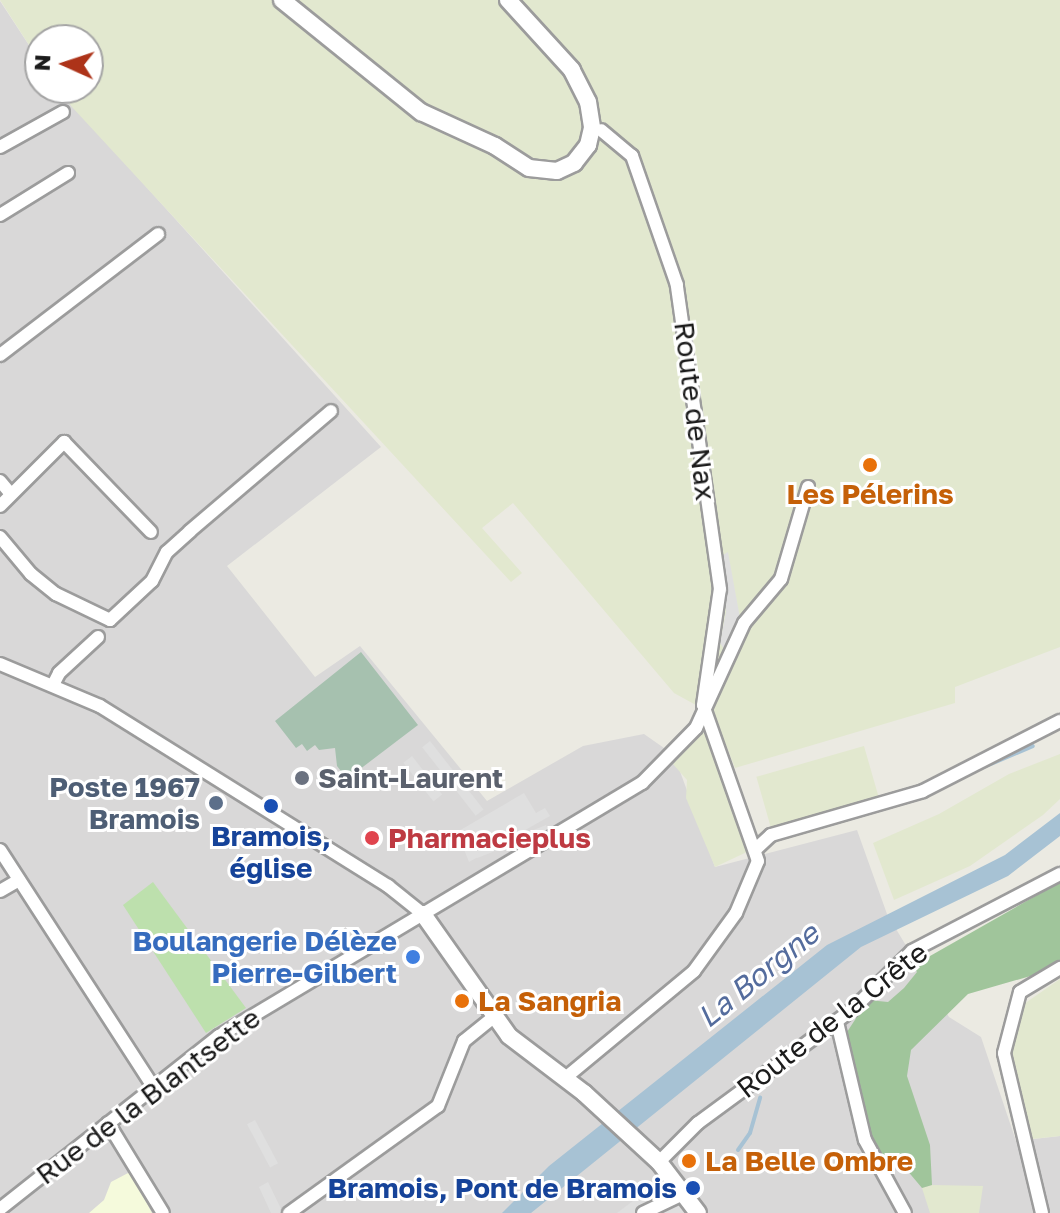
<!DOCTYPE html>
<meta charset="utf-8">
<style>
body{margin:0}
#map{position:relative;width:1060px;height:1213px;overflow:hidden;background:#ebeae2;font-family:"Golos Text",sans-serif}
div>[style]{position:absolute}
.residential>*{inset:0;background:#d9d8d8}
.education>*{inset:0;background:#f5fadc}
.farmland>*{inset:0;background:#e2e8cf;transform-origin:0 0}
.grass>*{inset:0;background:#bde0ad}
.forest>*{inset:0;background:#a0c59b}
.cemetery>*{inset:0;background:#a6c1af}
.parking>*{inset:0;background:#dfdfdf;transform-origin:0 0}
.water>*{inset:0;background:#a7c2d4}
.stream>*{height:4px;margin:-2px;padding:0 2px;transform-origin:2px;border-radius:2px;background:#a7c2d4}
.roads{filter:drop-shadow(2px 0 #9c9c9c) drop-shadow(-2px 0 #9c9c9c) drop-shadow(0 2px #9c9c9c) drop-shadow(0 -2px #9c9c9c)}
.minor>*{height:12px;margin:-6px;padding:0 6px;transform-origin:6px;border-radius:6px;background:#fff}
.tertiary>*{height:16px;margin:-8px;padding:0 8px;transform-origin:8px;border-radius:8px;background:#fff}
.dots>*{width:22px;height:22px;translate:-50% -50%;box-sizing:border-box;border:4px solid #fff;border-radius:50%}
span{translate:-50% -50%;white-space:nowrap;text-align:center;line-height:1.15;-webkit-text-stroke:6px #fff;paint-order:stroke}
.street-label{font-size:28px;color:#1b1b1b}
.food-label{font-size:28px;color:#c56008;font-weight:700}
.left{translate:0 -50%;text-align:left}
.worship-label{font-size:28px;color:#5b616d;font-weight:700}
.service-label{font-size:28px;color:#4e5e75;font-weight:700}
.right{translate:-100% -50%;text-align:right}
.transit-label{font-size:28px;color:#164399;font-weight:700}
.health-label{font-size:28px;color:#be3a42;font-weight:700}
.shop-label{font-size:28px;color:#366cbe;font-weight:700}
.water-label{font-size:30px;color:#546c9d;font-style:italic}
.north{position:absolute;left:24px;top:24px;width:80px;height:80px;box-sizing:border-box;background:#fff;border:2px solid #a4a4a4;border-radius:50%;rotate:273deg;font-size:22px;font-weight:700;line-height:32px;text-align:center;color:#1b1b1b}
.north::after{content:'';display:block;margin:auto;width:28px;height:36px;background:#ad3319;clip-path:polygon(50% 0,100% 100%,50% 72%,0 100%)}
</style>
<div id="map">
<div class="residential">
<div style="clip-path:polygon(0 1px,40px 62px,40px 88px,57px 88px,381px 447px,227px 566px,315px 677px,360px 646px,487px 801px,583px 746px,644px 734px,674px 755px,715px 867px,857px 830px,887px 914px,949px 1017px,981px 1037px,1016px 1141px,1060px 1136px,1060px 1213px,0 1213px)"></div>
</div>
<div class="education">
<div style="clip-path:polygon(130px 1172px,152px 1213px,89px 1213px,104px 1200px,111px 1182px)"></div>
</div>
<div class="farmland">
<div style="clip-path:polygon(0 0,1060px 0,1060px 647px,955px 687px,955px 703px,735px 768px,714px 715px,674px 693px,513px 503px,482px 528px,522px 573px,511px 582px,72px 107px,57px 88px,88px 88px,88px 40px,40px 40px,40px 62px)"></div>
<div style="clip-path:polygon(706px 730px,749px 851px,715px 867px,686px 798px,687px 780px,673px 764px)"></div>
<div style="left:864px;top:746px;width:57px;height:112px;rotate:74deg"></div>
<div style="clip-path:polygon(1060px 754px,1060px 799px,1043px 815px,970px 866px,894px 900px,873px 843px,939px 814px,1009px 774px)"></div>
<div style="clip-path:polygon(1060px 979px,1060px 1136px,1032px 1139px,1013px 1078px,1012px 1041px,1021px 1006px)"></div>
<div style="clip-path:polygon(932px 1185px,983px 1186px,979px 1213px,930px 1213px,922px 1188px)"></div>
</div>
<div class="grass">
<div style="clip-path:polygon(153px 882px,246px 1008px,206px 1033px,123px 905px)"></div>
</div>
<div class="forest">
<div style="clip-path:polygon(1060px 882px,1060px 962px,1041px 973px,968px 994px,911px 1050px,907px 1076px,930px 1145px,932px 1185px,922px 1188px,906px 1169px,884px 1161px,871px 1136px,847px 1032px,868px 1000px,888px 1002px,904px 988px,917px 972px,910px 963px,923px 960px)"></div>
</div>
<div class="cemetery">
<div style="clip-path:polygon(361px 652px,418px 725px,347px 779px,337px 766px,335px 748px,319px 750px,315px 745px,307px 751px,302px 744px,296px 748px,275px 721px)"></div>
</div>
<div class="parking">
<div style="clip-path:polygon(728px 552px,740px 618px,724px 649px,720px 643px,726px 612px,723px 555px)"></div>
<div style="left:430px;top:741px;width:87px;height:10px;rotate:52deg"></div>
<div style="left:412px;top:756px;width:49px;height:11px;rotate:52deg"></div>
<div style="clip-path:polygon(524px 793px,536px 813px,545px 808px,550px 816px,469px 862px,457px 832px)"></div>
<div style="left:309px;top:825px;width:83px;height:4px;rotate:33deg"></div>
<div style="left:546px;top:825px;width:5px;height:76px;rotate:68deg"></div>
<div style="left:255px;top:1120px;width:49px;height:9px;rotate:62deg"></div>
<div style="clip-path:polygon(661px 1180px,686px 1213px,617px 1213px)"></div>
<div style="clip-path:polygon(268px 1182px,283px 1213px,271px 1213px,259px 1187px)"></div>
</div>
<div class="water">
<div style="clip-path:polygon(1060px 813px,1060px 836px,1008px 876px,861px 947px,531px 1213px,502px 1213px,549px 1166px,827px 945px,1005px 855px)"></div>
</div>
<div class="stream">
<div style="left:972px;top:772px;width:66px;rotate:-23.1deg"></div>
<div style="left:738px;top:1150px;width:21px;rotate:-55deg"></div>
<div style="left:750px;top:1133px;width:37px;rotate:-74deg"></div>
</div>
<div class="roads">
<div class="minor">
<div style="left:0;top:147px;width:72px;rotate:-29.1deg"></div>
<div style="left:0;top:215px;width:80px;rotate:-31.7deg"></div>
<div style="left:0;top:355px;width:199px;rotate:-37.4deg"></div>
<div style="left:0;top:481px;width:17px;rotate:50deg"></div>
<div style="left:0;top:506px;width:91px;rotate:-45deg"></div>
<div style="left:64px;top:442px;width:125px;rotate:46deg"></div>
<div style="left:0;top:537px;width:48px;rotate:50deg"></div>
<div style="left:31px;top:574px;width:32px;rotate:39deg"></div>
<div style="left:56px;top:594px;width:60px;rotate:25.7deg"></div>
<div style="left:110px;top:620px;width:57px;rotate:-42.9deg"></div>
<div style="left:152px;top:581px;width:33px;rotate:-63deg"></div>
<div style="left:167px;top:552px;width:31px;rotate:-42deg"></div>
<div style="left:190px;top:531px;width:185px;rotate:-40.4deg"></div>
<div style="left:0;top:664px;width:108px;rotate:22.8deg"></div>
<div style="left:100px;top:706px;width:340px;rotate:32deg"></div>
<div style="left:388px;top:886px;width:45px;rotate:38.7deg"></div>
<div style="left:54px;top:683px;width:11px;rotate:-63deg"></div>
<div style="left:59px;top:673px;width:53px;rotate:-42.7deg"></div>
<div style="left:757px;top:848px;width:19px;rotate:-43deg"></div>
<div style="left:771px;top:835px;width:158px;rotate:-16.1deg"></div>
<div style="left:923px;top:791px;width:154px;rotate:-27.1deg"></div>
<div style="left:0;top:850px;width:280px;rotate:57.1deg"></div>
<div style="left:0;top:891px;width:22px;rotate:-30deg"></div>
<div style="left:837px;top:1022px;width:121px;rotate:76.7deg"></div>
<div style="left:865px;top:1140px;width:83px;rotate:61.3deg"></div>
<div style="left:564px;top:1079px;width:169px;rotate:-39.7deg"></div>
<div style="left:694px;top:971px;width:72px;rotate:-54.1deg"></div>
<div style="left:736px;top:913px;width:56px;rotate:-67.1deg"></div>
<div style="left:758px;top:861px;width:165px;rotate:-109.4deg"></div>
<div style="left:703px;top:705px;width:117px;rotate:-81.7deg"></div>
<div style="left:720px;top:589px;width:307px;rotate:-98.1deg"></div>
<div style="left:677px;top:285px;width:137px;rotate:-109.2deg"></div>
<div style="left:632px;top:156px;width:40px;rotate:-140deg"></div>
<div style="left:108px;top:1123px;width:105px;rotate:58.6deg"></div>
<div style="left:659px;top:1162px;width:55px;rotate:-45deg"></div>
<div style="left:698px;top:1123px;width:191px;rotate:-36.3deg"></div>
<div style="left:852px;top:1010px;width:84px;rotate:-44.5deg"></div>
<div style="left:912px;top:951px;width:167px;rotate:-27.5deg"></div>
<div style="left:0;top:1209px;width:279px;rotate:-38.3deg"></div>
<div style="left:219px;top:1036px;width:493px;rotate:-30.9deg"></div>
<div style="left:642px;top:783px;width:77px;rotate:-45.5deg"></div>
<div style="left:696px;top:728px;width:115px;rotate:-65.4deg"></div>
<div style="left:744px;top:623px;width:57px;rotate:-49.9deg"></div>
<div style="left:781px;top:579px;width:96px;rotate:-73.6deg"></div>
<div style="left:289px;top:1213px;width:183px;rotate:-35.7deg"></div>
<div style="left:438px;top:1106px;width:70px;rotate:-68.2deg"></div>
<div style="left:464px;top:1041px;width:38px;rotate:-39deg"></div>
<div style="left:643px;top:1213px;width:47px;rotate:-25.5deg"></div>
<div style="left:1042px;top:1213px;width:164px;rotate:-103.4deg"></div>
<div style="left:1004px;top:1053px;width:63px;rotate:-75.3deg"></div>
<div style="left:1020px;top:992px;width:47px;rotate:-31deg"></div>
</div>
<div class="tertiary">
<div style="left:282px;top:0;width:179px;rotate:38.9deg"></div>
<div style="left:421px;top:112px;width:81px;rotate:24.7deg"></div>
<div style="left:495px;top:146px;width:40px;rotate:32.9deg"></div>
<div style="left:529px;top:168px;width:28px;rotate:6deg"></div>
<div style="left:557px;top:171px;width:19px;rotate:-25deg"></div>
<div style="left:574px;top:163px;width:23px;rotate:-52deg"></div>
<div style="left:588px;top:145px;width:18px;rotate:-77deg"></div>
<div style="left:592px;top:127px;width:25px;rotate:-99deg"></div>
<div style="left:588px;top:102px;width:36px;rotate:-117deg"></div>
<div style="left:572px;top:70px;width:95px;rotate:-132.4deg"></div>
<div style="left:423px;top:914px;width:149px;rotate:54.8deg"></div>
<div style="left:509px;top:1036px;width:94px;rotate:37.2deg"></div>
<div style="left:584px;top:1093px;width:102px;rotate:42.6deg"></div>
<div style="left:659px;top:1162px;width:64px;rotate:52.6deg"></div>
</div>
</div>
<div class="dots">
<div style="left:870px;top:465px;background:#e8710a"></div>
<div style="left:302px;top:778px;background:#6b7280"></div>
<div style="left:216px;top:803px;background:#5c6f8a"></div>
<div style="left:271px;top:806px;background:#1a4fb4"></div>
<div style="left:372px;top:838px;background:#e0444e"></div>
<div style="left:413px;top:957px;background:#3f7fe0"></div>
<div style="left:462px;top:1001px;background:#e8710a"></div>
<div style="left:689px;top:1161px;background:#e8710a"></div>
<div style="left:693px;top:1188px;background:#1a4fb4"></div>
</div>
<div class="street-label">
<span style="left:695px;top:411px;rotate:83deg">Route de Nax</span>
<span style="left:832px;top:1020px;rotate:-38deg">Route de la Crête</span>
<span style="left:148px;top:1096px;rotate:-37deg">Rue de la Blantsette</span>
</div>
<div class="food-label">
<span style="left:870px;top:494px">Les Pélerins</span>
<span class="left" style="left:478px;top:1001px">La Sangria</span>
<span class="left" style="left:705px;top:1161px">La Belle Ombre</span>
</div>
<div class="worship-label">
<span class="left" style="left:318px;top:778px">Saint-Laurent</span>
</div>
<div class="service-label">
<span class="right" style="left:200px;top:803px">Poste 1967<br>Bramois</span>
</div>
<div class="transit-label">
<span style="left:271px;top:852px">Bramois,<br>église</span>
<span class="right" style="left:677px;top:1188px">Bramois, Pont de Bramois</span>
</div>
<div class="health-label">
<span class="left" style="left:388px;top:838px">Pharmacieplus</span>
</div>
<div class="shop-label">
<span class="right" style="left:397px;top:957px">Boulangerie Délèze<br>Pierre-Gilbert</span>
</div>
<div class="water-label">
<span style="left:758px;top:975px;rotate:-39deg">La Borgne</span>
</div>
<div class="north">N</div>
</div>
